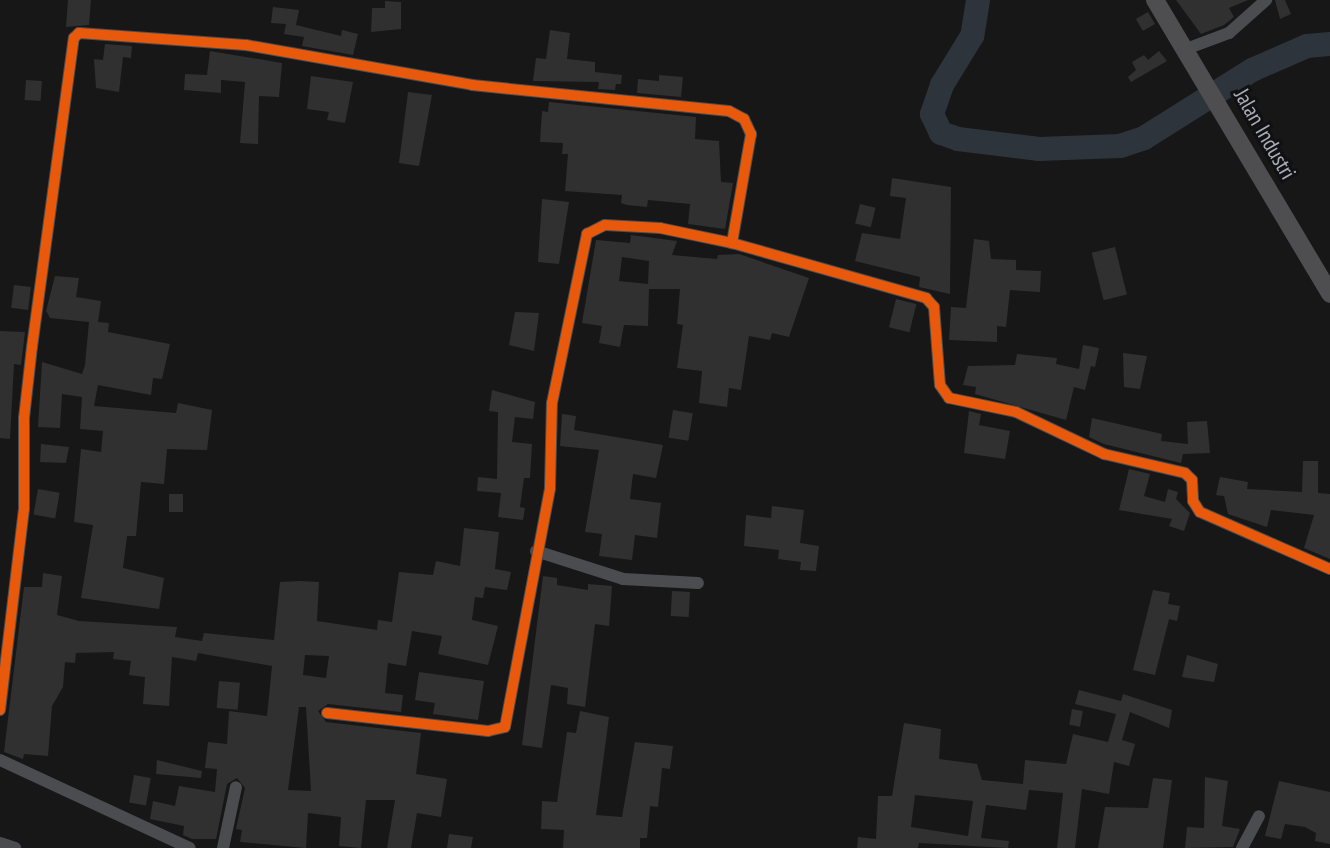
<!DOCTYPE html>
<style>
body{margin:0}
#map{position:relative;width:1330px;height:848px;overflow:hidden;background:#171717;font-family:"PT Sans Narrow",sans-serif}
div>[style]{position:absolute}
.river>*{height:24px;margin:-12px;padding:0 12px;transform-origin:12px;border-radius:12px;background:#2e343b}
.building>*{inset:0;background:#303031;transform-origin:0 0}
.street>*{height:12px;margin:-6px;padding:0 6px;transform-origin:6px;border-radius:6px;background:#4b4c4f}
.primary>*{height:18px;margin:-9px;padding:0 9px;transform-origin:9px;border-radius:9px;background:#4e4e51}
.cycleway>*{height:10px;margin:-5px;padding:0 5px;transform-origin:5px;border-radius:5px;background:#e8590c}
span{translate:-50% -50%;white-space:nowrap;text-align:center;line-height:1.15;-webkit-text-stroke:6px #111113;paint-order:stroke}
.street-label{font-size:22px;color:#a9acb6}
</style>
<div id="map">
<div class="river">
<div style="left:978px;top:0;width:36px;rotate:99deg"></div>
<div style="left:972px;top:36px;width:57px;rotate:121.5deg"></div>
<div style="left:942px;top:85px;width:31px;rotate:109deg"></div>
<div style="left:932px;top:114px;width:21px;rotate:65deg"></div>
<div style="left:941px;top:133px;width:18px;rotate:19deg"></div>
<div style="left:958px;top:139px;width:82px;rotate:7deg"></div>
<div style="left:1039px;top:149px;width:81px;rotate:-2.1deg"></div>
<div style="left:1120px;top:146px;width:25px;rotate:-18deg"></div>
<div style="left:1144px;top:138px;width:128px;rotate:-32.2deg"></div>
<div style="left:1252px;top:70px;width:60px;rotate:-23.6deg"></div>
<div style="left:1307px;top:46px;width:23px;rotate:-5deg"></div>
</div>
<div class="building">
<div style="clip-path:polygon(68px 0,91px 0,89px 25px,66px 27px)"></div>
<div style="clip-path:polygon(1176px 0,1248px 0,1229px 8px,1234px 17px,1224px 25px,1201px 34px)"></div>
<div style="clip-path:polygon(1275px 0,1285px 0,1291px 14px,1280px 19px)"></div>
<div style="clip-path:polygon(385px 1px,401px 2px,401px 29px,371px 32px,372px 8px,385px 8px)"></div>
<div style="clip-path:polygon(273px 7px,299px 10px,296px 25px,341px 36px,342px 30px,358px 34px,353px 55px,302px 46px,304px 37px,284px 34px,286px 24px,271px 23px)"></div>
<div style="left:1148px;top:12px;width:14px;height:14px;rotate:60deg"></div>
<div style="clip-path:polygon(550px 30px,570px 33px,567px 59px,595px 62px,595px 72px,622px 75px,621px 84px,616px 84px,615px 90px,598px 89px,599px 82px,533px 81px,536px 58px,546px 59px)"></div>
<div style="clip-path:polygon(105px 44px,132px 46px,131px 58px,123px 57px,119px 92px,96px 88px,94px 59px,103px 60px)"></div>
<div style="clip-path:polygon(210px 51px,282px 63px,279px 97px,259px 96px,258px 144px,240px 143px,245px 82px,221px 80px,221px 93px,184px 90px,185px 74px,207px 75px)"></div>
<div style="clip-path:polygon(1159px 51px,1167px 61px,1131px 82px,1128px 77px,1136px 70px,1132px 62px,1144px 55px,1148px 60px)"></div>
<div style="clip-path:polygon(659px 75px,683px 77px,681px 97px,637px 93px,638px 79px,659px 81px)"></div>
<div style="clip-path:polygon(311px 76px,353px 82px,345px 123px,327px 120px,329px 112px,307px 109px)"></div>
<div style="left:26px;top:80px;width:16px;height:20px;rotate:4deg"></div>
<div style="clip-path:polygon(408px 92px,432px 95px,419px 166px,399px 163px)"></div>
<div style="clip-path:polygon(549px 102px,696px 117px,695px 139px,719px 141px,721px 182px,733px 183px,725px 229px,688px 224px,690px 204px,648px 200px,647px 207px,627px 205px,621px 203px,622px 195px,565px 191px,568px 154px,562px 154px,563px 143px,540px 142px,542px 111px,548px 112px)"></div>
<div style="clip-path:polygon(892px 178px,951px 187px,950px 294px,919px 287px,920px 277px,855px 261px,862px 233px,900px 239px,906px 198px,890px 196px)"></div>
<div style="clip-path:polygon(542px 199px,569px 202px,559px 264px,538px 262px)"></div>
<div style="left:860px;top:204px;width:16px;height:20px;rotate:14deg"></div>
<div style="clip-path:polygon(evenodd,631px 235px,677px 241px,672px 255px,717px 259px,718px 255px,739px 254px,809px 278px,789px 337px,772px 333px,770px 340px,749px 336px,741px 390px,729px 388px,727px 407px,699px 403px,702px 371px,677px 368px,683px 325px,677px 324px,680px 289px,649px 289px,648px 326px,624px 325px,620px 347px,599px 343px,602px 326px,582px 323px,596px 240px,630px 243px,631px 235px,622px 257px,649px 261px,648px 284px,619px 281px,622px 257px)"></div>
<div style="clip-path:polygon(974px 239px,989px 241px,991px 259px,1016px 260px,1016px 270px,1041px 271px,1040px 292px,1010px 290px,1006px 327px,997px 326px,997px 342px,949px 340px,951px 307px,966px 308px)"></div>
<div style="left:1115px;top:247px;width:49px;height:24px;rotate:76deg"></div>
<div style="clip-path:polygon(55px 276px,79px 278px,76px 297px,101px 301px,98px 322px,109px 323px,108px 332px,170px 344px,162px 379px,153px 378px,151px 395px,98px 385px,94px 406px,176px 413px,178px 403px,212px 410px,207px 450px,167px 449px,164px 484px,141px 482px,136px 536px,127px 536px,123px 568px,164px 578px,159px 609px,81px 598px,93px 525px,74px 522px,81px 449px,101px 452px,103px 431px,80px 429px,82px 397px,62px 394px,60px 428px,38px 427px,42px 362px,82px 374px,85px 365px,89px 322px,50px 318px,46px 311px)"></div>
<div style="left:14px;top:285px;width:17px;height:23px;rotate:7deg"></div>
<div style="left:896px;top:299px;width:21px;height:29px;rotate:14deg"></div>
<div style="clip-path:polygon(515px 312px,539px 313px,534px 351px,509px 345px)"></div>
<div style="clip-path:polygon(0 331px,25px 332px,21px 365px,14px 364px,10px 439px,0 438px)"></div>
<div style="clip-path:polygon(1083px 345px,1099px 348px,1095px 367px,1091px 366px,1085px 390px,1074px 387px,1066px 420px,975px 394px,976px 387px,963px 385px,968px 366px,1015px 365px,1017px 354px,1057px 358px,1056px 364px,1079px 369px)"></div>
<div style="clip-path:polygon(1123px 353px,1147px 356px,1140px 389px,1124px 387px)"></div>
<div style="clip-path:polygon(492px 390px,535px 402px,533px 419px,515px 417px,512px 442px,532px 444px,530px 478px,524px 478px,520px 507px,525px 508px,523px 520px,498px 517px,501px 493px,477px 491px,478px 477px,497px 479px,498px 412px,489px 411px)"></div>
<div style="left:673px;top:410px;width:20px;height:28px;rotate:9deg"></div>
<div style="clip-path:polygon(969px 411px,981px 414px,979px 425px,1010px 431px,1005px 459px,964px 453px)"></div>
<div style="clip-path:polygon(562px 414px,576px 416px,574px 430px,663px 445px,656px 478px,633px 474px,630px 499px,661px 503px,657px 538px,635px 535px,632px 560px,599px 556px,602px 534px,585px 532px,599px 450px,560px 446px)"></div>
<div style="clip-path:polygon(1092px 418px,1162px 434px,1161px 441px,1188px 444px,1187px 422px,1207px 421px,1210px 453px,1183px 454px,1181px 463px,1104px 444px,1089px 437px)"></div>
<div style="clip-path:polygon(41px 444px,69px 447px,66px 463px,40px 462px)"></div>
<div style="clip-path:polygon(1303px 461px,1318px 461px,1318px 493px,1330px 494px,1330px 559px,1304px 548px,1314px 515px,1271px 510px,1267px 527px,1228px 514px,1224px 496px,1216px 495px,1220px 477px,1248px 482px,1247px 489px,1302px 492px)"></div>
<div style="clip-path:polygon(1129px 469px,1150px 474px,1144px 496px,1165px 502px,1168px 489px,1178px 492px,1176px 499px,1190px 513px,1184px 531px,1169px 526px,1172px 519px,1119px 510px)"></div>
<div style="left:38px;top:489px;width:22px;height:26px;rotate:10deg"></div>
<div style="left:169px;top:494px;width:14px;height:18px"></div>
<div style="clip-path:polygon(772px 506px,804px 510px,800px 543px,819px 546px,816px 571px,800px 570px,801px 562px,778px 559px,779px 550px,744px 546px,746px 515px,771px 518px)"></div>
<div style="clip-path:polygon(evenodd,464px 528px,499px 532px,495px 569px,511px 572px,507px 590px,485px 587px,483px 598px,475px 597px,472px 620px,498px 626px,488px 665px,438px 654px,442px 636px,412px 631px,406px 666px,388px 663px,385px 693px,403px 695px,401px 712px,328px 704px,318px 711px,326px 722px,421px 733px,416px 774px,447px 779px,441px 817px,417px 813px,411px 848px,387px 848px,395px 800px,366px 800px,361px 848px,339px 846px,341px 817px,308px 813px,306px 848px,240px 842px,242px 830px,236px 829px,245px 788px,237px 778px,227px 784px,216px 839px,192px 839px,183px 835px,184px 826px,150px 819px,153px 801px,175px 806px,179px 786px,215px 792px,217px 769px,205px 768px,208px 742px,227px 744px,229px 711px,267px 716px,272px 666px,198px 653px,196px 661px,172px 657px,169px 706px,143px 704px,145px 677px,129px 675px,131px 661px,113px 659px,114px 652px,76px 653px,75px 663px,65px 662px,63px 687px,52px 706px,48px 756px,24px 754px,23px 759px,4px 752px,24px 587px,42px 587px,43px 573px,62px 576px,57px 615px,79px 621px,177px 627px,175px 637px,202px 641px,204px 633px,274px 640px,280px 582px,300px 581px,319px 582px,317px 621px,377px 630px,378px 620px,392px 622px,399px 572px,433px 575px,436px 561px,460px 566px,464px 528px,305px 655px,329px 656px,326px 678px,303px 675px,305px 655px,464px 528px,299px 707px,306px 707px,311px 791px,288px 790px,299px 707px)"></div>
<div style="clip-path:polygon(543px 576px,557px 578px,557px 585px,588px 590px,588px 584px,612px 586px,609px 626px,595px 624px,585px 707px,567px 704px,568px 688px,551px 685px,542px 748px,522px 745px)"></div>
<div style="clip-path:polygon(1153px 590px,1170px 593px,1168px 604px,1180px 606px,1177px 621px,1169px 619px,1155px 675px,1133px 670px)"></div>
<div style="left:672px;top:591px;width:18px;height:25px;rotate:3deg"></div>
<div style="clip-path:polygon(1187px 655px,1218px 664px,1214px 682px,1182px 677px)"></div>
<div style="clip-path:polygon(419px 672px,484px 681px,478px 720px,433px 714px,435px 703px,415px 700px)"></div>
<div style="left:219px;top:681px;width:21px;height:27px;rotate:5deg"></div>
<div style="clip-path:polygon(evenodd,1079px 690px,1121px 701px,1123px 694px,1172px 710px,1169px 728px,1130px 712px,1122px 740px,1135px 744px,1129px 766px,1114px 762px,1109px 794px,1082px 789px,1075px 848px,1057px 848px,1063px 793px,1029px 790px,1026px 810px,986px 805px,981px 838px,1009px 841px,1008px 848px,919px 843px,918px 848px,857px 848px,858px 837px,876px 839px,878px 796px,892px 796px,904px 723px,941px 729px,939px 759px,977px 764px,982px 780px,1023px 784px,1025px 760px,1066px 764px,1073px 734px,1108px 742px,1116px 714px,1075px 704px,1079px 690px,915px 795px,973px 801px,968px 836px,911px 827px,915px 795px)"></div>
<div style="left:1072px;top:709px;width:11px;height:16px;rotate:10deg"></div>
<div style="clip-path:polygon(580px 711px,609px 717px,596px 815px,622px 817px,635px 742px,673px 746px,670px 769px,662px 768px,658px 807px,650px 806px,647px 838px,640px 838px,640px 848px,563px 848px,564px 830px,541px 829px,542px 801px,557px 802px,567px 732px,576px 733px)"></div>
<div style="clip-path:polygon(157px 760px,202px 771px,201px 778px,156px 774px)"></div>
<div style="left:134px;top:775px;width:17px;height:28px;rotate:10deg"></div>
<div style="clip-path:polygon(1205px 777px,1228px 781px,1222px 826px,1240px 829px,1233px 847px,1185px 848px,1187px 827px,1204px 828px)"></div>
<div style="clip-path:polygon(1153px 778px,1172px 780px,1163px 848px,1098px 848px,1105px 807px,1148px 808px)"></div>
<div style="clip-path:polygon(1279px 781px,1330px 792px,1330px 844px,1315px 841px,1316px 833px,1305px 827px,1285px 824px,1281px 839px,1265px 836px)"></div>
<div style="clip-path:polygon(449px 834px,473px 837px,471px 848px,447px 848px)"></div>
</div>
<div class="street">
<div style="left:1186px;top:49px;width:46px;rotate:-20.4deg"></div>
<div style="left:1229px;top:33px;width:50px;rotate:-41.7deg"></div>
<div style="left:536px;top:551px;width:91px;rotate:17.8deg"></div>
<div style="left:623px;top:579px;width:75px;rotate:3.1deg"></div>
<div style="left:0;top:710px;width:202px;rotate:-83.2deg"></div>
<div style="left:24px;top:509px;width:91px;rotate:-90deg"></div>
<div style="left:24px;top:418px;width:71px;rotate:-83.6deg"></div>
<div style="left:32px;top:347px;width:312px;rotate:-82.3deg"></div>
<div style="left:74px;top:38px;width:7px;rotate:-45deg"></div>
<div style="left:79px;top:33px;width:167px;rotate:4.1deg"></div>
<div style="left:246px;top:45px;width:230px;rotate:10deg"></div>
<div style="left:472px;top:85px;width:258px;rotate:5.8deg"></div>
<div style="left:729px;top:111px;width:17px;rotate:28deg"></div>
<div style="left:744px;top:119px;width:17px;rotate:65deg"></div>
<div style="left:751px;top:134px;width:111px;rotate:99.9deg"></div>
<div style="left:327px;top:713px;width:162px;rotate:6.4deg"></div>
<div style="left:488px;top:731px;width:17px;rotate:-13deg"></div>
<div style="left:505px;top:727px;width:243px;rotate:-79.3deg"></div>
<div style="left:550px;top:488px;width:85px;rotate:-88.7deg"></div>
<div style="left:552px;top:403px;width:173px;rotate:-78.3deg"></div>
<div style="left:587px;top:234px;width:20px;rotate:-27deg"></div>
<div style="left:605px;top:225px;width:55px;rotate:3.1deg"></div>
<div style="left:660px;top:228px;width:74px;rotate:11.8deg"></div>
<div style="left:732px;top:243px;width:202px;rotate:15.8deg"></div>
<div style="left:926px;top:298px;width:12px;rotate:48deg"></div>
<div style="left:934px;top:307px;width:78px;rotate:85.6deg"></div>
<div style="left:940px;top:385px;width:16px;rotate:55deg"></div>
<div style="left:949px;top:398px;width:68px;rotate:11.8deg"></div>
<div style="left:1016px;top:412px;width:98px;rotate:25.5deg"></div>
<div style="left:1104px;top:454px;width:83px;rotate:13.2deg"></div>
<div style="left:1185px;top:473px;width:10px;rotate:45deg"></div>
<div style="left:1192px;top:480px;width:21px;rotate:87deg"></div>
<div style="left:1193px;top:501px;width:13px;rotate:58deg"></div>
<div style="left:1200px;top:512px;width:142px;rotate:23.7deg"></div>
<div style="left:0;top:760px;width:209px;rotate:24.9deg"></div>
<div style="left:0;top:843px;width:16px;rotate:18deg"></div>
<div style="left:223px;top:848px;width:62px;rotate:-78deg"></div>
<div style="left:1242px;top:848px;width:36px;rotate:-62deg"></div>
</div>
<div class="primary">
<div style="left:1155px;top:0;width:342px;rotate:59.2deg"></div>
</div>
<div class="cycleway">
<div style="left:0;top:710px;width:202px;rotate:-83.2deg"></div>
<div style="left:24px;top:509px;width:91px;rotate:-90deg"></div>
<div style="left:24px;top:418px;width:71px;rotate:-83.6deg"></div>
<div style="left:32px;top:347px;width:312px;rotate:-82.3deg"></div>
<div style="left:74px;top:38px;width:7px;rotate:-45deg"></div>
<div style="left:79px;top:33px;width:167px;rotate:4.1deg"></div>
<div style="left:246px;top:45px;width:230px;rotate:10deg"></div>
<div style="left:472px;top:85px;width:258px;rotate:5.8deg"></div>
<div style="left:729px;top:111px;width:17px;rotate:28deg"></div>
<div style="left:744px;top:119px;width:17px;rotate:65deg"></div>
<div style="left:751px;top:134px;width:111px;rotate:99.9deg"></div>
<div style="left:327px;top:713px;width:162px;rotate:6.4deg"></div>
<div style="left:488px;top:731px;width:17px;rotate:-13deg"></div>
<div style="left:505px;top:727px;width:243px;rotate:-79.3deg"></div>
<div style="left:550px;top:488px;width:85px;rotate:-88.7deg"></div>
<div style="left:552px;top:403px;width:173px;rotate:-78.3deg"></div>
<div style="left:587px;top:234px;width:20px;rotate:-27deg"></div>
<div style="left:605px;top:225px;width:55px;rotate:3.1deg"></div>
<div style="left:660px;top:228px;width:74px;rotate:11.8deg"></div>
<div style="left:732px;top:243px;width:202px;rotate:15.8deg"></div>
<div style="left:926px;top:298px;width:12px;rotate:48deg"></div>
<div style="left:934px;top:307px;width:78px;rotate:85.6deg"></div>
<div style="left:940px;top:385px;width:16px;rotate:55deg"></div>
<div style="left:949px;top:398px;width:68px;rotate:11.8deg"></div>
<div style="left:1016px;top:412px;width:98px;rotate:25.5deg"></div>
<div style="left:1104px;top:454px;width:83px;rotate:13.2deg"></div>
<div style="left:1185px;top:473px;width:10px;rotate:45deg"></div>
<div style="left:1192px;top:480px;width:21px;rotate:87deg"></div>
<div style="left:1193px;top:501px;width:13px;rotate:58deg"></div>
<div style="left:1200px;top:512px;width:142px;rotate:23.7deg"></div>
</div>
<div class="street-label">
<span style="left:1265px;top:134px;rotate:60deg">Jalan Industri</span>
</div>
</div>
